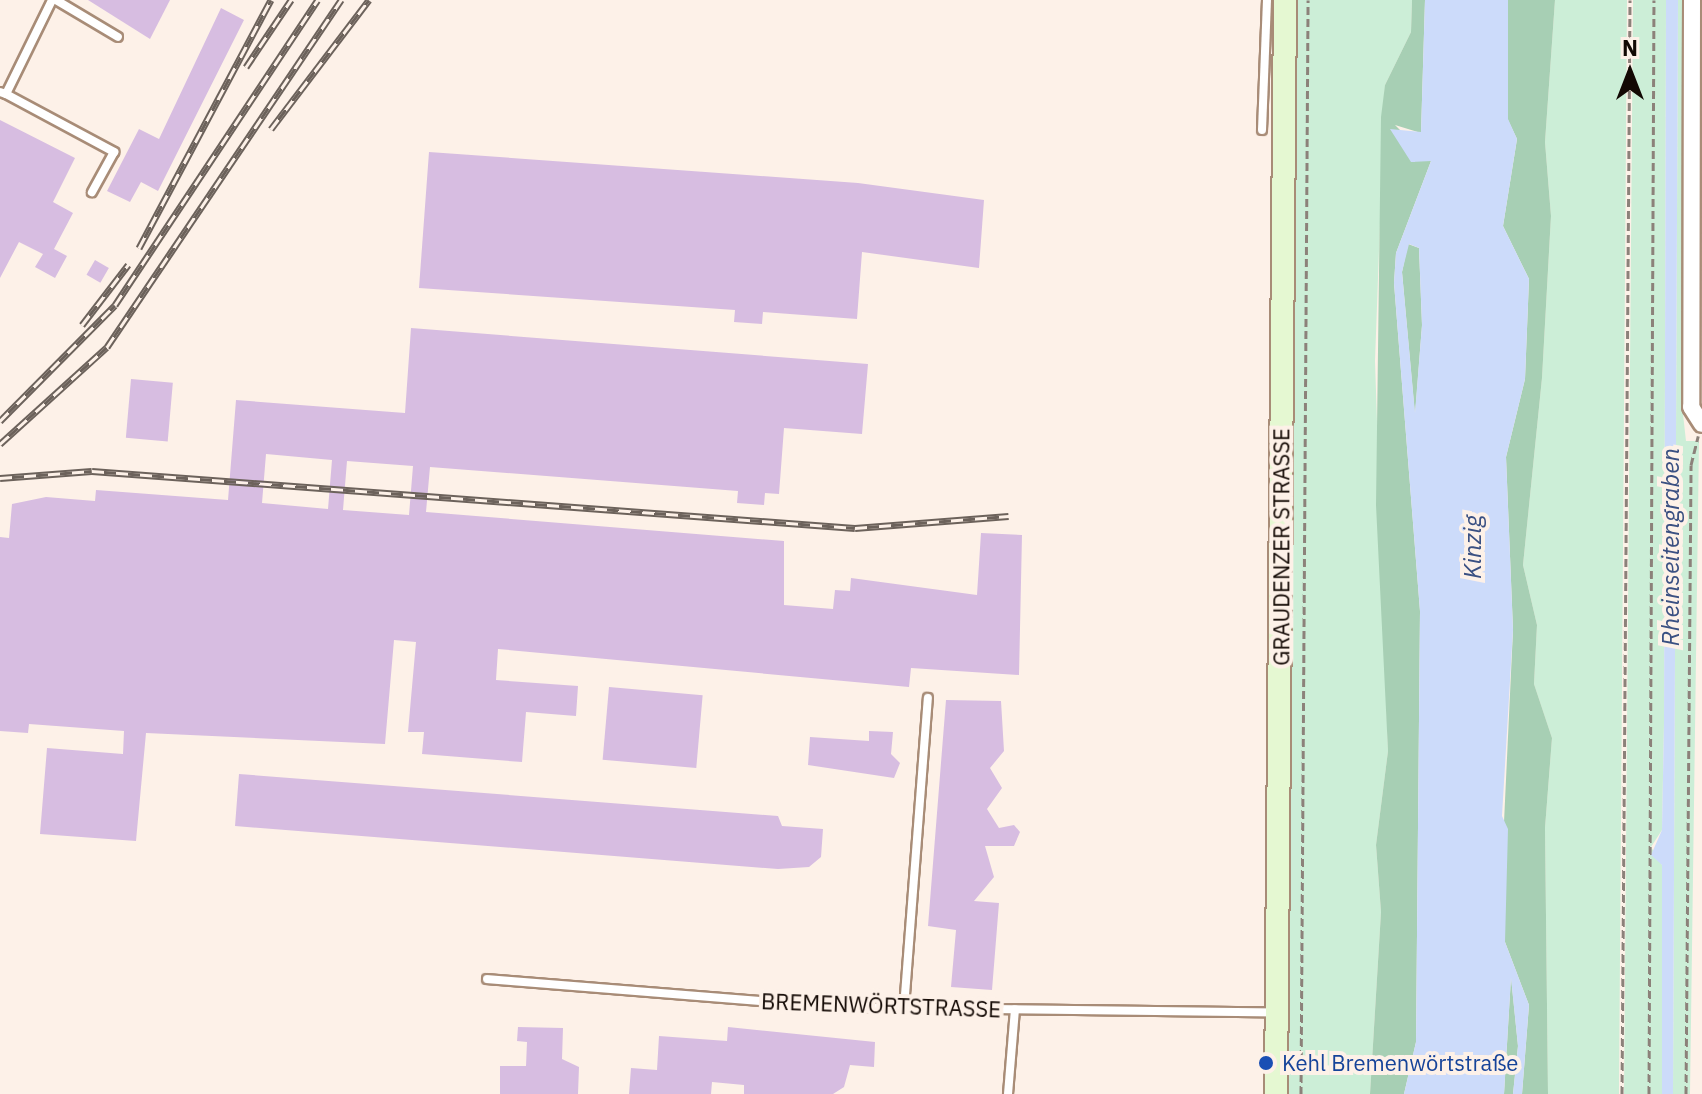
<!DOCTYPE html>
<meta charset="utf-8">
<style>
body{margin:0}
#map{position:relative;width:1702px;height:1094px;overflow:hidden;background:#fdf1e8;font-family:"IBM Plex Sans",sans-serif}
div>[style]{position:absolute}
.green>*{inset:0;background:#cceed7}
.forest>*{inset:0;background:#a7cfb4}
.water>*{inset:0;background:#ccdbfa}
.building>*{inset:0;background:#d7bde1;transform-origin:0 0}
.path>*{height:3px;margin-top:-1.5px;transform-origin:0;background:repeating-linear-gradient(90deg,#8c817a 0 8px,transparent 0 12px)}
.roads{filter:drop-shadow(2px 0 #a88c77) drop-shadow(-2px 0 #a88c77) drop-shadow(0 2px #a88c77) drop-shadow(0 -2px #a88c77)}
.lane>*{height:8px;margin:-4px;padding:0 4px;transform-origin:4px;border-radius:4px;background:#fff}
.street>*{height:16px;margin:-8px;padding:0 8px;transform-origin:8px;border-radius:8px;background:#fff}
.secondary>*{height:22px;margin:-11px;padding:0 11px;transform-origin:11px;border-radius:11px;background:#e5f8d2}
.rail>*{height:7px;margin-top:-3.5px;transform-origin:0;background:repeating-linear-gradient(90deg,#fdf1e8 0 12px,#6c625b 0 24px);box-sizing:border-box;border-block:2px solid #6c625b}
.dots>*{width:22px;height:22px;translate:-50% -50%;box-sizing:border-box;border:4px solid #fdf1e8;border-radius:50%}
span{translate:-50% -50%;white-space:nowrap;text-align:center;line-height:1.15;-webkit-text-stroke:8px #fdf1e8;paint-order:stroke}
.street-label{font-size:22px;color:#130904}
.transit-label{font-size:22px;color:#164399}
.left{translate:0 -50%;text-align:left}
.water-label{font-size:24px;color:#3a5082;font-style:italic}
.north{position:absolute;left:1590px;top:32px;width:80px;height:80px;-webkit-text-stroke:6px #fdf1e8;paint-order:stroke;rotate:0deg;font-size:22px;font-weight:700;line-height:32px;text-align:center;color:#130904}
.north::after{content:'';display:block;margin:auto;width:28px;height:36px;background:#130904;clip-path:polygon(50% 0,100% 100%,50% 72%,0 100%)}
</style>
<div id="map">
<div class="green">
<div style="clip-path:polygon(1292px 0,1412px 0,1411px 32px,1385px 85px,1375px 361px,1388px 751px,1376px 845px,1381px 912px,1370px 1094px,1282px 1094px)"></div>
<div style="clip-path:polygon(1555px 0,1627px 0,1619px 1094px,1548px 1094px,1545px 828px,1552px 738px,1534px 684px,1537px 625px,1523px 565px,1542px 378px,1551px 216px,1545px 142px)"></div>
<div style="clip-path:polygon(1633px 0,1666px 0,1664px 723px,1662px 830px,1651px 847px,1662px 865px,1662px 1094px,1624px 1094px)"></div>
<div style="clip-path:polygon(1678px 0,1684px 0,1682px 405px,1686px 441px,1699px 441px,1690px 1094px,1673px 1094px)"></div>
</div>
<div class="forest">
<div style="clip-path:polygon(1412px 0,1425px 0,1421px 133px,1395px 125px,1431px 161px,1396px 253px,1394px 283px,1420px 611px,1416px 1042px,1404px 1094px,1370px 1094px,1381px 912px,1376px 845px,1388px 751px,1376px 505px,1381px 117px,1385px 85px,1411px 32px)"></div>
<div style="clip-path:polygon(1508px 0,1555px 0,1545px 142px,1551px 216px,1542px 378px,1523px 565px,1537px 625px,1534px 684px,1552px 738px,1545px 828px,1548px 1094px,1522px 1094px,1529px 1005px,1505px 942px,1502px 865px,1513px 630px,1506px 457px,1525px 379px,1529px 279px,1503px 226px,1517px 139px,1508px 120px)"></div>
<div style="clip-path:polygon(1408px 244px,1419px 248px,1422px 325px,1415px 415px,1402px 272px)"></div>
<div style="clip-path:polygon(1511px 977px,1518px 1046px,1513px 1094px,1504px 1094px)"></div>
</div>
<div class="water">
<div style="clip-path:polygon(evenodd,1425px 0,1508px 0,1508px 119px,1517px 139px,1503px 226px,1529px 279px,1525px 379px,1506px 457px,1513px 630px,1502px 816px,1508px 829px,1505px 942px,1529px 1005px,1522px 1094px,1513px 1094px,1518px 1046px,1511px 978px,1504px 1094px,1404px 1094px,1416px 1042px,1420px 611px,1394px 283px,1396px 253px,1431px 161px,1411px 162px,1390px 129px,1421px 132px,1425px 0,1409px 244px,1419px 248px,1422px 325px,1415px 413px,1402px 272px,1409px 244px)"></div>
<div style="clip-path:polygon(1666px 0,1678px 0,1673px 1094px,1662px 1094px,1662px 865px,1651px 855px,1662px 830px,1664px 723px)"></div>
</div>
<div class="building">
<div style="clip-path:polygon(88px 0,170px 0,150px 39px)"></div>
<div style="clip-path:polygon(221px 8px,244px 20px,158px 191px,141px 182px,130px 202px,107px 191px,139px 129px,159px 139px)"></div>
<div style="clip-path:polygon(0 120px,75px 158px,53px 202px,73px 213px,54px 249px,67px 256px,55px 278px,35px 267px,43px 254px,19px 242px,0 278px)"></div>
<div style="clip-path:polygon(429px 152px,858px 183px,984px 200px,979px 268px,862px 252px,857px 319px,763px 312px,762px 324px,734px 322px,735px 310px,419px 288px)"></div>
<div style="left:95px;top:260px;width:16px;height:17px;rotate:30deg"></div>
<div style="clip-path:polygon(evenodd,411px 328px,868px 364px,862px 434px,784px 428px,779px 494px,765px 493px,764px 505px,737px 503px,738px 491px,430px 467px,426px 512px,784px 541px,784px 605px,833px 609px,835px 590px,850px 591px,851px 578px,977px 595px,981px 533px,1022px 535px,1019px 675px,911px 668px,909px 687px,498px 649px,496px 680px,578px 686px,576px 716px,526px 712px,522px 762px,422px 754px,424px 732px,408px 732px,416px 642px,394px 640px,385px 744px,146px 733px,136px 841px,40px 834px,47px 748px,123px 754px,124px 731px,29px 724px,28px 733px,0 731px,0 537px,9px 538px,12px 504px,46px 497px,95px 501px,96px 490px,228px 500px,236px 400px,405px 413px,411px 328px,266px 454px,332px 460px,328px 509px,262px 503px,266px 454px,411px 328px,347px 461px,413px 466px,409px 515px,343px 510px,347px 461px)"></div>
<div style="left:131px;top:379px;width:42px;height:59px;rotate:5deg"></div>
<div style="left:609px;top:687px;width:94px;height:73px;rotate:5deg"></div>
<div style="clip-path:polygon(946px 700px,1001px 701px,1004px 751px,990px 768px,1002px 788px,987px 809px,999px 828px,1014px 825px,1020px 832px,1014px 846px,985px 846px,994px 877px,974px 901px,999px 903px,992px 990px,951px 987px,956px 930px,928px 926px)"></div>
<div style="clip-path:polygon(869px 731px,893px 732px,891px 754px,900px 763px,894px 778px,808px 765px,810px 737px,869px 741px)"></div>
<div style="clip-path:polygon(239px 774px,778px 816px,782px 826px,823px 829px,821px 857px,809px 867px,778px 869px,235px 826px)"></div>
<div style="clip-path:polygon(518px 1027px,563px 1028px,562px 1059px,579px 1067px,578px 1094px,500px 1094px,500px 1066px,526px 1066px,527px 1042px,517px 1041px)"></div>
<div style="clip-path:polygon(728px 1027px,875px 1042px,874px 1067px,850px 1065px,844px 1087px,833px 1094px,744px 1094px,744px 1085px,712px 1082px,711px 1094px,629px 1094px,631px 1068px,657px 1070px,659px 1036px,727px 1041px)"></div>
</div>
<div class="path">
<div style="left:1301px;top:1094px;width:1094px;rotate:-89.63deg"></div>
<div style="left:1622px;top:1094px;width:1094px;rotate:-89.58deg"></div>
<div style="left:1649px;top:1094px;width:1094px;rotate:-89.74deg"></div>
<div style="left:1686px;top:1094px;width:629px;rotate:-89.54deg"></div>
<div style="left:1691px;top:465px;width:30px;rotate:-76deg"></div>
</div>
<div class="roads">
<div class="lane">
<div style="left:56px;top:0;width:72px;rotate:30.8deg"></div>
<div style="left:0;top:92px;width:6px;rotate:18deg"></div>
<div style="left:6px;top:94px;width:105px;rotate:-63.9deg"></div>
<div style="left:6px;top:94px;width:123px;rotate:28.2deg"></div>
<div style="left:114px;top:152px;width:46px;rotate:118.8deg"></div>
<div style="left:1262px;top:130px;width:130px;rotate:-87.8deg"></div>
<div style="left:487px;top:979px;width:348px;rotate:4.6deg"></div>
<div style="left:834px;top:1007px;width:439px;rotate:0.7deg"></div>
<div style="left:904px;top:1008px;width:311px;rotate:-85.6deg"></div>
<div style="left:1008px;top:1094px;width:85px;rotate:-85.3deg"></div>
</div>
<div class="street">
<div style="left:1692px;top:0;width:407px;rotate:90.1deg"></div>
<div style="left:1691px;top:407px;width:20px;rotate:57deg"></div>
</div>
<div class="secondary">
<div style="left:1276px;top:1094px;width:1094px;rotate:-89.53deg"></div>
</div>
</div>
<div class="rail">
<div style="left:246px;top:67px;width:81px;rotate:-56.1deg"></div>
<div style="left:271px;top:129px;width:162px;rotate:-52.8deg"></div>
<div style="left:139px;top:248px;width:281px;rotate:-62deg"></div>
<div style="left:82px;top:325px;width:76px;rotate:-52.5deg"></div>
<div style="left:0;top:421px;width:163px;rotate:-45.2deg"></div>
<div style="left:115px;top:305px;width:366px;rotate:-56.4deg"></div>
<div style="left:0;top:444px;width:144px;rotate:-42.2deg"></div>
<div style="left:107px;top:347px;width:419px;rotate:-56deg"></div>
<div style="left:0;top:478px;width:92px;rotate:-4.4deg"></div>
<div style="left:92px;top:471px;width:765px;rotate:4.27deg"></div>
<div style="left:855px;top:528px;width:154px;rotate:-4.5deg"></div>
</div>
<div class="dots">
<div style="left:1266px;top:1063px;background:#1a4fb4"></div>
</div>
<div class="street-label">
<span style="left:1281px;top:547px;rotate:-90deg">GRAUDENZER STRASSE</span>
<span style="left:881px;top:1005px;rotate:2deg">BREMENWÖRTSTRASSE</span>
</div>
<div class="transit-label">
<span class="left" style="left:1282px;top:1063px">Kehl Bremenwörtstraße</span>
</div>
<div class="water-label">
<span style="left:1473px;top:547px;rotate:-90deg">Kinzig</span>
<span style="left:1671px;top:547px;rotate:-90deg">Rheinseitengraben</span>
</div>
<div class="north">N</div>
</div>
